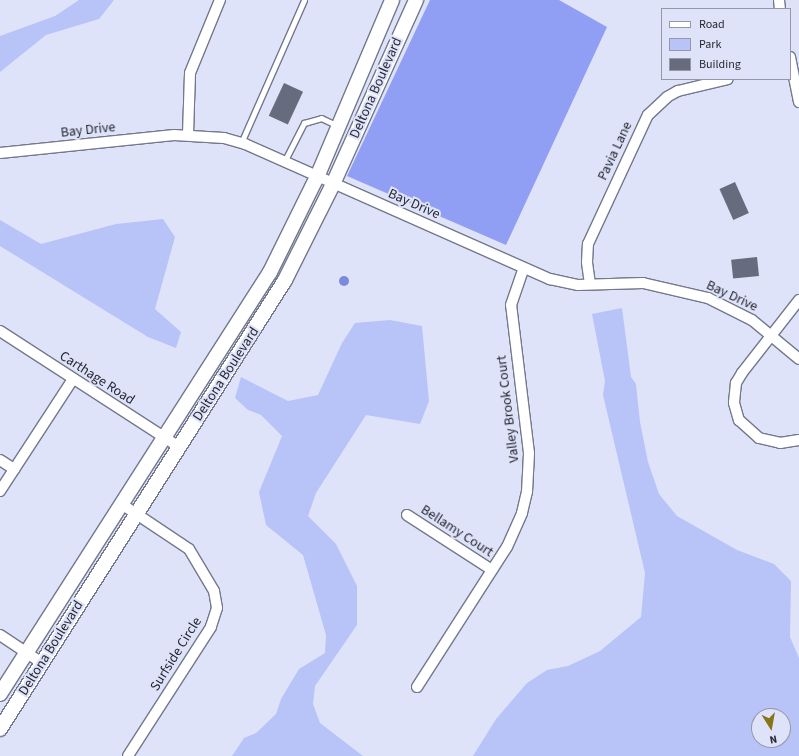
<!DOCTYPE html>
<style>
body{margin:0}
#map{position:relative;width:799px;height:756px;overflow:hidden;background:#dee3f9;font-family:"Source Sans 3",sans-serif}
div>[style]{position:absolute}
.green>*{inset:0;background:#b8c3f8}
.forest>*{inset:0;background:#909ff3}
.water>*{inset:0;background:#7c8adc}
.round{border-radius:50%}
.building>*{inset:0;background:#666b7e;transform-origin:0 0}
.roads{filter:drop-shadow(1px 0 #73788c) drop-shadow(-1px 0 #73788c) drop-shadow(0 1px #73788c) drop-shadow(0 -1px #73788c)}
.lane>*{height:5px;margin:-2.5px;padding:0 2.5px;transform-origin:2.5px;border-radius:2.5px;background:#fff}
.street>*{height:10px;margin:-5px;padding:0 5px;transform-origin:5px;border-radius:5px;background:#fff}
.secondary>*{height:14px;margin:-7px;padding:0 7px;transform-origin:7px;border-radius:7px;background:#fff}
span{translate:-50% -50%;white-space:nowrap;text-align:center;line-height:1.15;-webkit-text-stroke:4px #dee3f9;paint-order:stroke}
.street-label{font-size:14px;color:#262831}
.legend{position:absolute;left:661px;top:8px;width:130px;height:72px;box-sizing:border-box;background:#dee3f9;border:1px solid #9498a9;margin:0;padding:5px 7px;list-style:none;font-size:12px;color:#262831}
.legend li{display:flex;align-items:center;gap:8px;height:20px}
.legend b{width:20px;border:1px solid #9498a9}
.north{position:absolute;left:751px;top:708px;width:40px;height:40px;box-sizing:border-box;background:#dee3f9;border:1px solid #9498a9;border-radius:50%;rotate:169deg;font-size:11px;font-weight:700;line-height:16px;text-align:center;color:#262831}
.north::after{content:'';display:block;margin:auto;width:14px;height:18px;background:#897417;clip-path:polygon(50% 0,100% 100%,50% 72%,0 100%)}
</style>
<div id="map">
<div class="green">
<div style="clip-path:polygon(79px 0,114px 0,99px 19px,46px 35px,0 72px,0 36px,55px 16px)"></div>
<div style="clip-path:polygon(163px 219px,175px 237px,155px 309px,181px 332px,176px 348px,148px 337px,0 246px,0 220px,41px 244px,116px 224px)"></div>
<div style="clip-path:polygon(evenodd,622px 308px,631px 377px,636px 384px,640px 422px,648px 462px,659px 494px,677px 516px,737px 550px,774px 564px,791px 581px,790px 637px,799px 658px,799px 756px,473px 756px,496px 719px,527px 683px,547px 670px,568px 666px,600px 651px,641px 617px,645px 573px,603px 395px,605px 381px,592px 314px,622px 308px,759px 716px,783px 716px,783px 740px,759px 740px,759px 716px)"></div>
<div style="clip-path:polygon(390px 320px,422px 326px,429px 401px,420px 424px,366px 415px,316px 493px,308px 516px,336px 544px,357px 586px,357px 625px,315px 686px,313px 704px,320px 723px,363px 756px,232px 756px,244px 738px,256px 733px,276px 714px,281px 699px,299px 669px,325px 653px,326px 635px,303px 555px,266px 525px,259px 492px,282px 436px,261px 415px,248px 410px,235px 398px,241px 377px,288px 401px,318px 395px,342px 343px,355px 323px)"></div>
</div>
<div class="forest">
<div style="clip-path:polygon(430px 0,559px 0,607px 27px,506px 245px,347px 176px)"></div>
</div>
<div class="water">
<div class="round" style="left:339px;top:276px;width:10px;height:10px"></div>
</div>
<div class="building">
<div style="left:284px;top:83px;width:21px;height:36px;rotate:25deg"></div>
<div style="left:735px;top:182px;width:34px;height:17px;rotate:66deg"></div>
<div style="left:757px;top:257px;width:19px;height:26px;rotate:84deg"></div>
</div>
<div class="roads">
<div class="lane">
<div style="left:241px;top:143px;width:156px;rotate:-66.2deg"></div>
<div style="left:284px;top:162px;width:44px;rotate:-62.9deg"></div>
<div style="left:304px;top:123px;width:18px;rotate:-16deg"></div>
<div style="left:321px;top:118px;width:19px;rotate:25deg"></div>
</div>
<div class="street">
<div style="left:779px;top:0;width:9px;rotate:84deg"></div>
<div style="left:790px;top:57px;width:46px;rotate:78.7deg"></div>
<div style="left:188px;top:134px;width:61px;rotate:-88.1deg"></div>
<div style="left:190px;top:73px;width:79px;rotate:-67.7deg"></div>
<div style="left:0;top:153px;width:175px;rotate:-5.9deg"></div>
<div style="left:174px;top:135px;width:50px;rotate:3.4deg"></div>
<div style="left:224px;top:138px;width:22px;rotate:16deg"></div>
<div style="left:245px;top:144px;width:334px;rotate:23.9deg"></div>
<div style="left:550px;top:279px;width:29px;rotate:12deg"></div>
<div style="left:578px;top:285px;width:65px;rotate:-1.8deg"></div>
<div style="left:643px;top:283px;width:67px;rotate:13deg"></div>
<div style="left:708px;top:298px;width:49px;rotate:26.6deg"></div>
<div style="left:752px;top:320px;width:61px;rotate:39.7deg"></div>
<div style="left:590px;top:284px;width:22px;rotate:-98deg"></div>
<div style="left:587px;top:262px;width:18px;rotate:-87deg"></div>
<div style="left:588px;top:244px;width:142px;rotate:-65.1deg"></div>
<div style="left:648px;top:115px;width:26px;rotate:-43deg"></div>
<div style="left:667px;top:97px;width:13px;rotate:-29deg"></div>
<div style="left:678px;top:91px;width:51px;rotate:-13.5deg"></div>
<div style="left:799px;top:300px;width:93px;rotate:128deg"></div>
<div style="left:742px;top:373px;width:12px;rotate:121deg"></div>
<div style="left:736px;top:383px;width:20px;rotate:96deg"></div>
<div style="left:734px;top:403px;width:18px;rotate:74deg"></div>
<div style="left:739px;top:420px;width:27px;rotate:42deg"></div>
<div style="left:759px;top:438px;width:22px;rotate:13deg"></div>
<div style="left:780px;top:443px;width:19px;rotate:-9deg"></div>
<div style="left:0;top:331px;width:213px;rotate:32.9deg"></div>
<div style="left:0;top:460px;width:17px;rotate:33deg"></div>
<div style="left:0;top:491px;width:134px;rotate:-56.9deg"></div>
<div style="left:123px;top:505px;width:79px;rotate:33.7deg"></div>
<div style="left:189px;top:549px;width:49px;rotate:59.2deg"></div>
<div style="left:214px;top:591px;width:17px;rotate:80deg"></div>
<div style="left:217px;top:608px;width:20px;rotate:108deg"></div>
<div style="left:211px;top:627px;width:153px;rotate:122.8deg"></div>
<div style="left:407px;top:515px;width:101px;rotate:32.9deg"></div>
<div style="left:0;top:635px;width:50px;rotate:33.7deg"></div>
<div style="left:417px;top:687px;width:166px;rotate:-57.3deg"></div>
<div style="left:507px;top:547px;width:37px;rotate:-66deg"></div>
<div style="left:522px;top:513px;width:22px;rotate:-77deg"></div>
<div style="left:527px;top:492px;width:39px;rotate:-87deg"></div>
<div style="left:529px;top:453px;width:149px;rotate:-96.9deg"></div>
<div style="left:511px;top:305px;width:39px;rotate:-71deg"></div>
</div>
<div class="secondary">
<div style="left:0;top:694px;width:501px;rotate:-57.39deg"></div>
<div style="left:270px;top:272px;width:106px;rotate:-63.7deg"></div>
<div style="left:317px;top:177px;width:192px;rotate:-67deg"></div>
<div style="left:0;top:729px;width:532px;rotate:-57.59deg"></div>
<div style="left:285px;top:280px;width:107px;rotate:-63.4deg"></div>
<div style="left:333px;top:184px;width:202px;rotate:-65.7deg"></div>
</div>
</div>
<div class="street-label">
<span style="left:376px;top:88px;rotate:-66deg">Deltona Boulevard</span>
<span style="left:88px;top:130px;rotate:-6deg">Bay Drive</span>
<span style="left:615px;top:151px;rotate:-65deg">Pavia Lane</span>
<span style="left:414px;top:204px;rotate:24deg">Bay Drive</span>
<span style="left:732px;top:296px;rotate:25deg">Bay Drive</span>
<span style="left:226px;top:374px;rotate:-57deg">Deltona Boulevard</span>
<span style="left:97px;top:378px;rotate:33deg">Carthage Road</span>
<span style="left:508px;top:409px;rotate:-97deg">Valley Brook Court</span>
<span style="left:457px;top:531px;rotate:33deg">Bellamy Court</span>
<span style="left:51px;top:648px;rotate:-58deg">Deltona Boulevard</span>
<span style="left:176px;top:654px;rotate:-58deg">Surfside Circle</span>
</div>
<ul class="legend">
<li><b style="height:5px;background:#fff"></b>Road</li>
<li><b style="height:11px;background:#b8c3f8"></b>Park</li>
<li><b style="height:11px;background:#666b7e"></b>Building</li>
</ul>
<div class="north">N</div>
</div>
